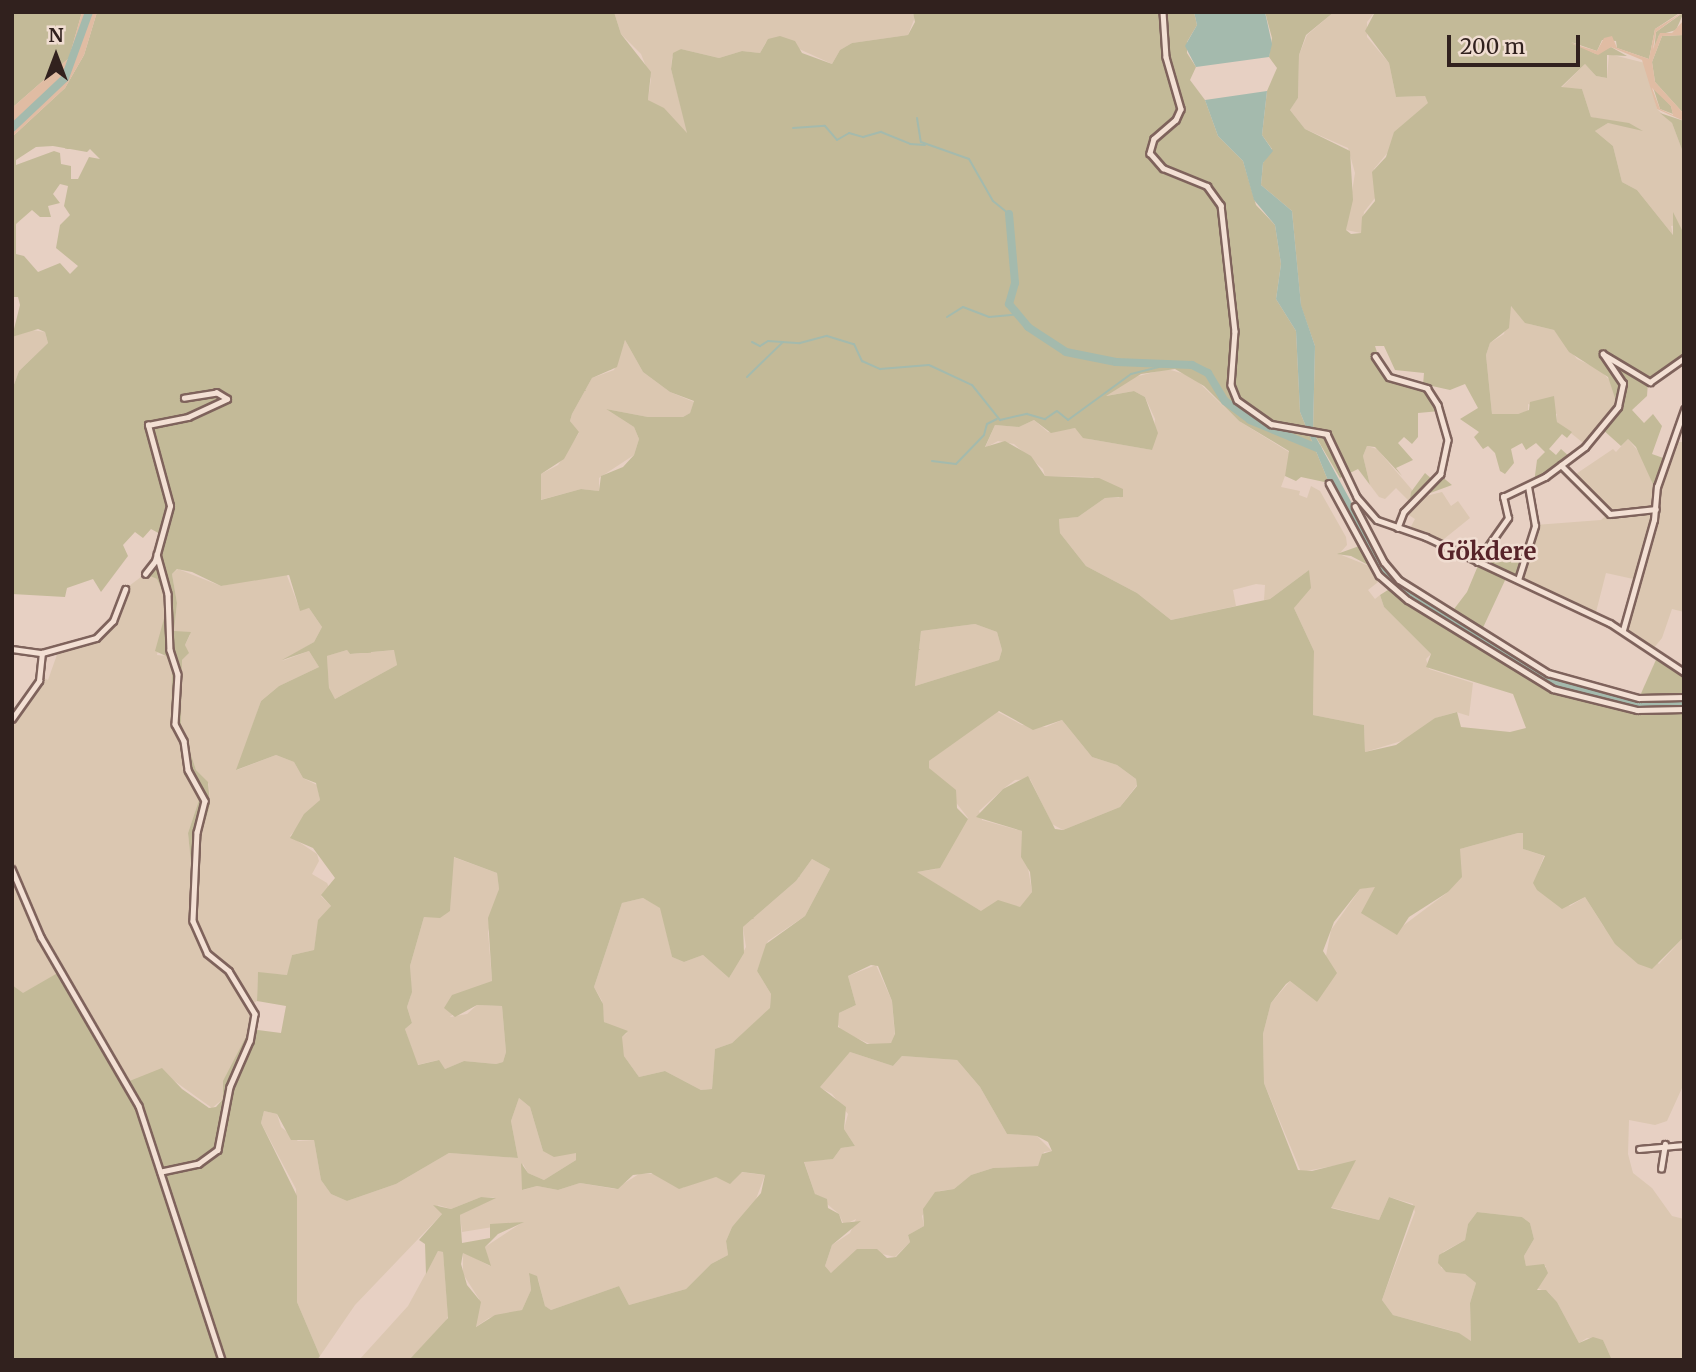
<!DOCTYPE html>
<meta charset="utf-8">
<style>
body{margin:0}
#map{position:relative;width:1696px;height:1372px;overflow:hidden;background:#e7d0c3;font-family:Merriweather,serif}
div>[style]{position:absolute}
.farmland>*{inset:0;background:#dbc7b1}
.green>*{inset:0;background:#c3ba98}
.sand>*{inset:0;background:#e0bca3}
.water>*{inset:0;background:#a4baad}
.stream>*{height:2px;margin:-1px;padding:0 1px;transform-origin:1px;border-radius:1px;background:#a4baad}
.river>*{height:8px;margin:-4px;padding:0 4px;transform-origin:4px;border-radius:4px;background:#a4baad}
.roads{filter:drop-shadow(2px 0 #7f635c) drop-shadow(-2px 0 #7f635c) drop-shadow(0 2px #7f635c) drop-shadow(0 -2px #7f635c)}
.minor>*{height:4.5px;margin:-2.25px;padding:0 2.25px;transform-origin:2.25px;border-radius:2.25px;background:#f3e0d4}
span{translate:-50% -50%;white-space:nowrap;text-align:center;line-height:1.15;-webkit-text-stroke:5px #f0ddd1;paint-order:stroke}
.quarter-label{font-size:24px;color:#572329;font-weight:700}
.frame{position:absolute;inset:0;border:14px solid #31211e;pointer-events:none}
.north{position:absolute;left:21px;top:21px;width:70px;height:70px;-webkit-text-stroke:5px #f0ddd1;paint-order:stroke;rotate:0deg;font-size:19px;font-weight:700;line-height:28px;text-align:center;color:#31211e}
.north::after{content:'';display:block;margin:auto;width:24px;height:32px;background:#31211e;clip-path:polygon(50% 0,100% 100%,50% 72%,0 100%)}
.scale{position:absolute;left:1447px;top:35px;width:133px;height:32px;box-sizing:border-box;border:4px solid #31211e;border-top:0;padding-left:9px;font-size:21px;line-height:24px;white-space:nowrap;color:#31211e;-webkit-text-stroke:5px #f0ddd1;paint-order:stroke}
</style>
<div id="map">
<div class="farmland">
<div style="clip-path:polygon(614px 12px,912px 12px,915px 17px,908px 35px,852px 43px,840px 50px,832px 64px,797px 48px,766px 42px,760px 53px,742px 51px,719px 58px,681px 49px,672px 57px,671px 69px,688px 134px,648px 100px,651px 79px,641px 54px,621px 34px)"></div>
<div style="clip-path:polygon(1334px 12px,1375px 12px,1367px 22px,1367px 37px,1389px 63px,1396px 97px,1425px 96px,1429px 103px,1374px 169px,1375px 198px,1364px 212px,1361px 233px,1346px 230px,1355px 173px,1348px 148px,1305px 129px,1290px 110px,1298px 98px,1299px 55px,1307px 35px)"></div>
<div style="clip-path:polygon(1609px 54px,1645px 63px,1657px 109px,1672px 123px,1684px 155px,1684px 234px,1678px 225px,1671px 226px,1673px 235px,1637px 190px,1622px 182px,1613px 146px,1595px 131px,1608px 123px,1639px 128px,1591px 117px,1582px 89px,1561px 88px,1585px 64px,1596px 76px,1607px 78px)"></div>
<div style="clip-path:polygon(1511px 306px,1529px 324px,1554px 330px,1577px 359px,1599px 369px,1613px 384px,1618px 407px,1587px 446px,1557px 422px,1557px 414px,1528px 404px,1528px 411px,1518px 414px,1492px 414px,1486px 355px,1490px 343px,1504px 334px)"></div>
<div style="clip-path:polygon(32px 330px,45px 332px,48px 343px,19px 371px,12px 390px,12px 337px)"></div>
<div style="clip-path:polygon(625px 340px,643px 372px,670px 392px,694px 402px,690px 413px,683px 417px,648px 417px,606px 409px,634px 427px,639px 439px,634px 455px,599px 478px,599px 491px,581px 489px,540px 500px,541px 474px,558px 465px,579px 433px,570px 421px,572px 414px,592px 378px,614px 370px)"></div>
<div style="clip-path:polygon(1167px 369px,1192px 376px,1239px 421px,1289px 452px,1290px 462px,1281px 487px,1300px 491px,1299px 495px,1307px 498px,1311px 486px,1320px 491px,1346px 537px,1347px 545px,1339px 554px,1374px 568px,1382px 579px,1368px 590px,1375px 599px,1380px 595px,1384px 607px,1431px 654px,1426px 659px,1429px 669px,1473px 683px,1469px 716px,1456px 712px,1436px 718px,1405px 740px,1365px 752px,1364px 725px,1313px 715px,1314px 651px,1294px 608px,1309px 570px,1270px 599px,1264px 600px,1265px 585px,1256px 584px,1233px 590px,1236px 606px,1171px 620px,1137px 593px,1086px 566px,1060px 533px,1059px 519px,1078px 517px,1105px 498px,1120px 498px,1093px 477px,1045px 476px,1043px 469px,1014px 444px,998px 441px,985px 448px,995px 425px,1019px 427px,1034px 420px,1048px 432px,1075px 428px,1089px 439px,1152px 450px,1155px 419px,1145px 397px,1134px 391px,1105px 396px,1130px 378px)"></div>
<div style="clip-path:polygon(1628px 439px,1642px 456px,1655px 490px,1673px 442px,1684px 442px,1684px 612px,1672px 609px,1662px 638px,1653px 649px,1623px 630px,1638px 580px,1606px 573px,1595px 616px,1518px 580px,1535px 525px,1601px 520px,1608px 514px,1570px 478px,1613px 449px,1616px 452px)"></div>
<div style="clip-path:polygon(1367px 446px,1377px 449px,1413px 491px,1409px 501px,1396px 488px,1385px 499px,1379px 497px,1370px 485px,1363px 456px)"></div>
<div style="clip-path:polygon(1442px 492px,1451px 506px,1458px 501px,1470px 518px,1439px 543px,1408px 532px,1415px 519px,1404px 512px,1414px 499px)"></div>
<div style="clip-path:polygon(178px 569px,221px 586px,286px 573px,300px 610px,309px 608px,322px 627px,314px 642px,282px 661px,309px 651px,319px 667px,279px 686px,261px 701px,237px 770px,276px 755px,294px 762px,303px 778px,317px 785px,320px 800px,290px 836px,317px 854px,319px 861px,312px 874px,327px 883px,330px 889px,321px 896px,331px 906px,317px 931px,314px 950px,292px 955px,288px 975px,258px 973px,257px 1001px,251px 1005px,253px 1028px,223px 1085px,223px 1099px,212px 1108px,166px 1075px,127px 1082px,12px 985px,12px 719px,41px 677px,48px 680px,59px 649px,90px 640px,113px 621px,125px 589px,145px 574px,157px 579px,164px 594px,165px 615px,157px 655px,166px 656px,172px 669px,171px 721px,180px 745px,184px 775px,200px 797px,188px 833px,195px 903px,202px 832px,210px 805px,209px 784px,196px 770px,181px 724px,182px 660px,188px 654px,185px 645px,190px 635px,174px 632px,177px 603px,172px 574px)"></div>
<div style="clip-path:polygon(975px 624px,997px 632px,1002px 650px,999px 660px,915px 686px,921px 631px)"></div>
<div style="clip-path:polygon(347px 650px,350px 654px,395px 650px,397px 665px,335px 699px,329px 690px,327px 656px)"></div>
<div style="clip-path:polygon(996px 711px,1022px 725px,1046px 727px,1062px 720px,1092px 757px,1117px 765px,1136px 779px,1137px 785px,1120px 807px,1063px 830px,1052px 824px,1030px 779px,1015px 780px,1003px 789px,979px 811px,982px 820px,1022px 831px,1032px 892px,1020px 908px,981px 911px,916px 872px,936px 869px,968px 818px,929px 768px,929px 761px)"></div>
<div style="clip-path:polygon(1518px 833px,1523px 833px,1523px 849px,1544px 856px,1534px 883px,1570px 906px,1585px 897px,1604px 927px,1659px 964px,1684px 937px,1682px 1088px,1667px 1121px,1655px 1125px,1629px 1120px,1628px 1154px,1633px 1173px,1652px 1188px,1672px 1216px,1684px 1219px,1684px 1360px,1612px 1360px,1603px 1340px,1587px 1338px,1579px 1343px,1557px 1302px,1548px 1292px,1536px 1288px,1546px 1266px,1526px 1266px,1524px 1256px,1534px 1239px,1530px 1223px,1522px 1217px,1477px 1212px,1468px 1224px,1465px 1240px,1443px 1252px,1441px 1268px,1465px 1274px,1476px 1283px,1470px 1303px,1471px 1341px,1453px 1331px,1393px 1315px,1382px 1300px,1415px 1212px,1413px 1204px,1389px 1197px,1379px 1220px,1330px 1207px,1354px 1162px,1301px 1172px,1264px 1083px,1263px 1034px,1271px 1003px,1290px 981px,1317px 1002px,1331px 930px,1360px 889px,1376px 886px,1400px 928px,1448px 892px,1460px 849px)"></div>
<div style="clip-path:polygon(453px 857px,497px 873px,499px 889px,488px 932px,492px 981px,450px 1017px,467px 1014px,477px 1005px,502px 1006px,506px 1052px,503px 1062px,496px 1064px,464px 1061px,445px 1069px,438px 1060px,417px 1065px,405px 1029px,412px 1023px,407px 1007px,411px 995px,410px 966px,424px 917px,450px 911px)"></div>
<div style="clip-path:polygon(812px 859px,830px 869px,805px 916px,768px 941px,757px 971px,771px 994px,770px 1009px,732px 1043px,715px 1049px,712px 1089px,701px 1090px,665px 1071px,639px 1077px,624px 1056px,621px 1038px,627px 1033px,604px 1022px,602px 1001px,594px 987px,622px 903px,643px 898px,661px 908px,672px 957px,684px 962px,703px 955px,729px 978px,746px 947px,743px 927px,796px 881px)"></div>
<div style="clip-path:polygon(876px 965px,892px 1001px,895px 1038px,891px 1043px,872px 1045px,841px 1031px,836px 1020px,839px 1013px,856px 1005px,848px 976px)"></div>
<div style="clip-path:polygon(850px 1052px,893px 1066px,902px 1056px,957px 1060px,980px 1087px,1007px 1134px,1037px 1136px,1052px 1151px,1044px 1152px,1038px 1166px,993px 1168px,971px 1175px,954px 1189px,939px 1191px,922px 1216px,924px 1226px,908px 1235px,910px 1242px,895px 1257px,865px 1250px,832px 1274px,825px 1266px,832px 1245px,850px 1233px,856px 1219px,844px 1225px,839px 1214px,815px 1194px,804px 1161px,833px 1159px,841px 1148px,855px 1146px,844px 1129px,848px 1114px,832px 1094px,819px 1087px)"></div>
<div style="clip-path:polygon(519px 1098px,530px 1107px,543px 1151px,576px 1153px,576px 1160px,544px 1180px,528px 1173px,523px 1164px,523px 1190px,537px 1186px,558px 1190px,580px 1183px,615px 1189px,639px 1174px,654px 1174px,683px 1188px,692px 1181px,716px 1177px,732px 1182px,740px 1172px,765px 1175px,753px 1207px,732px 1227px,726px 1241px,728px 1255px,711px 1264px,686px 1289px,629px 1305px,619px 1286px,551px 1310px,545px 1306px,538px 1279px,529px 1275px,531px 1290px,522px 1310px,489px 1318px,474px 1328px,479px 1299px,463px 1274px,463px 1252px,490px 1266px,485px 1247px,523px 1222px,462px 1232px,460px 1215px,495px 1197px,481px 1197px,451px 1209px,438px 1205px,442px 1214px,355px 1305px,320px 1356px,297px 1302px,296px 1189px,261px 1123px,264px 1111px,277px 1114px,281px 1127px,298px 1141px,314px 1140px,321px 1180px,331px 1194px,347px 1201px,396px 1184px,449px 1153px,518px 1158px,511px 1121px)"></div>
<div style="clip-path:polygon(438px 1251px,443px 1252px,448px 1316px,445px 1324px,409px 1360px,359px 1360px,408px 1306px)"></div>
</div>
<div class="green">
<div style="clip-path:polygon(12px 12px,82px 12px,69px 58px,12px 108px)"></div>
<div style="clip-path:polygon(evenodd,97px 12px,614px 12px,621px 34px,651px 72px,648px 100px,664px 108px,687px 133px,671px 69px,673px 53px,681px 49px,719px 58px,742px 51px,760px 53px,768px 39px,780px 36px,795px 41px,802px 53px,832px 64px,840px 50px,852px 43px,908px 35px,915px 22px,913px 12px,1194px 12px,1197px 25px,1187px 42px,1187px 53px,1196px 67px,1190px 80px,1205px 100px,1218px 136px,1243px 161px,1256px 205px,1275px 225px,1281px 264px,1276px 299px,1296px 331px,1300px 412px,1329px 483px,1301px 477px,1296px 481px,1285px 476px,1289px 451px,1239px 421px,1204px 386px,1175px 369px,1141px 374px,1106px 396px,1134px 391px,1145px 397px,1158px 433px,1152px 450px,1083px 438px,1075px 428px,1051px 433px,1034px 420px,1019px 427px,995px 425px,985px 447px,1005px 441px,1031px 456px,1045px 476px,1099px 478px,1123px 489px,1123px 497px,1105px 498px,1078px 517px,1059px 519px,1060px 533px,1086px 566px,1137px 593px,1171px 620px,1270px 599px,1309px 570px,1311px 588px,1294px 608px,1314px 651px,1313px 715px,1364px 725px,1365px 752px,1396px 745px,1435px 718px,1457px 712px,1461px 727px,1510px 732px,1526px 728px,1513px 694px,1426px 667px,1431px 654px,1384px 607px,1380px 595px,1391px 588px,1542px 684px,1684px 709px,1684px 937px,1652px 969px,1638px 964px,1615px 944px,1585px 897px,1562px 909px,1537px 890px,1533px 883px,1545px 856px,1523px 849px,1523px 833px,1518px 833px,1460px 849px,1462px 877px,1448px 892px,1409px 917px,1397px 935px,1361px 913px,1375px 887px,1360px 889px,1334px 922px,1323px 951px,1337px 973px,1317px 1002px,1290px 981px,1286px 984px,1271px 1003px,1263px 1034px,1264px 1083px,1298px 1170px,1312px 1171px,1356px 1160px,1331px 1208px,1379px 1220px,1389px 1197px,1415px 1206px,1382px 1300px,1393px 1315px,1459px 1333px,1471px 1341px,1470px 1303px,1476px 1283px,1465px 1274px,1446px 1272px,1438px 1263px,1439px 1255px,1465px 1240px,1468px 1224px,1477px 1212px,1522px 1217px,1530px 1223px,1534px 1239px,1524px 1256px,1526px 1266px,1544px 1264px,1548px 1273px,1537px 1290px,1546px 1290px,1557px 1302px,1579px 1343px,1593px 1337px,1603px 1340px,1612px 1360px,409px 1360px,448px 1318px,443px 1252px,438px 1251px,426px 1274px,425px 1244px,419px 1240px,442px 1214px,433px 1205px,451px 1209px,481px 1197px,496px 1198px,460px 1215px,462px 1243px,490px 1238px,490px 1224px,524px 1222px,498px 1234px,485px 1247px,491px 1266px,463px 1253px,461px 1264px,467px 1285px,481px 1302px,476px 1327px,495px 1315px,522px 1310px,531px 1290px,529px 1273px,537px 1276px,545px 1306px,551px 1310px,619px 1286px,629px 1305px,686px 1289px,711px 1264px,728px 1255px,726px 1241px,732px 1227px,761px 1193px,765px 1175px,742px 1172px,730px 1184px,716px 1177px,679px 1189px,651px 1173px,633px 1175px,618px 1189px,580px 1183px,558px 1190px,537px 1186px,522px 1190px,521px 1163px,528px 1173px,544px 1180px,576px 1160px,576px 1153px,554px 1157px,543px 1151px,530px 1107px,519px 1098px,511px 1121px,518px 1158px,449px 1153px,396px 1184px,347px 1201px,331px 1194px,321px 1180px,314px 1140px,291px 1140px,277px 1114px,264px 1111px,261px 1123px,297px 1196px,297px 1302px,320px 1356px,317px 1360px,12px 1360px,12px 985px,23px 993px,61px 971px,127px 1082px,162px 1068px,182px 1089px,209px 1108px,216px 1107px,223px 1099px,223px 1081px,250px 1029px,281px 1033px,286px 1006px,257px 1001px,258px 972px,287px 975px,292px 955px,314px 950px,318px 920px,331px 906px,321px 895px,335px 878px,313px 848px,290px 838px,304px 814px,320px 800px,316px 783px,303px 778px,294px 762px,276px 755px,236px 770px,261px 701px,279px 686px,319px 667px,309px 651px,282px 660px,314px 642px,322px 627px,309px 608px,300px 611px,289px 575px,221px 586px,192px 572px,177px 569px,172px 574px,177px 603px,174px 631px,191px 632px,185px 645px,189px 653px,182px 660px,181px 724px,196px 770px,208px 782px,210px 805px,202px 832px,195px 904px,188px 833px,200px 797px,184px 775px,180px 745px,171px 721px,172px 669px,166px 656px,155px 651px,165px 615px,164px 594px,157px 579px,145px 574px,154px 565px,162px 535px,151px 529px,143px 538px,135px 532px,123px 545px,128px 556px,101px 592px,93px 579px,67px 588px,65px 597px,12px 594px,12px 390px,19px 371px,48px 343px,45px 332px,38px 329px,12px 337px,20px 305px,18px 297px,12px 297px,12px 137px,65px 88px,84px 55px,97px 12px,53px 146px,87px 152px,90px 149px,100px 159px,89px 157px,78px 179px,71px 179px,71px 166px,61px 164px,60px 153px,54px 151px,16px 165px,16px 160px,36px 147px,53px 146px,97px 12px,60px 184px,68px 186px,64px 206px,70px 215px,60px 225px,56px 248px,78px 266px,70px 274px,60px 263px,38px 272px,24px 256px,16px 254px,16px 224px,32px 210px,40px 217px,51px 217px,48px 206px,60px 203px,53px 194px,60px 184px,97px 12px,625px 340px,643px 372px,670px 392px,694px 401px,690px 413px,683px 417px,648px 417px,606px 409px,634px 427px,639px 439px,634px 455px,623px 467px,601px 476px,599px 491px,581px 489px,541px 500px,541px 474px,564px 459px,579px 432px,570px 421px,572px 414px,592px 378px,617px 367px,625px 340px,97px 12px,975px 624px,997px 632px,1002px 650px,999px 660px,915px 686px,921px 631px,975px 624px,97px 12px,347px 650px,350px 654px,394px 650px,397px 665px,335px 699px,329px 688px,327px 656px,347px 650px,97px 12px,999px 711px,1033px 730px,1062px 720px,1092px 757px,1117px 765px,1136px 779px,1137px 786px,1120px 807px,1063px 830px,1055px 829px,1028px 776px,1003px 789px,976px 817px,1022px 831px,1021px 857px,1030px 872px,1032px 892px,1020px 907px,998px 900px,981px 911px,917px 872px,940px 868px,968px 819px,957px 808px,956px 790px,929px 768px,929px 761px,999px 711px,97px 12px,454px 857px,497px 873px,499px 889px,488px 918px,492px 981px,452px 995px,444px 1008px,455px 1017px,477px 1005px,502px 1006px,506px 1052px,503px 1062px,496px 1064px,464px 1061px,445px 1069px,439px 1060px,418px 1065px,405px 1029px,412px 1023px,407px 1007px,412px 992px,410px 966px,424px 917px,440px 918px,450px 911px,454px 857px,97px 12px,812px 859px,830px 869px,805px 916px,766px 944px,757px 971px,771px 994px,770px 1008px,732px 1043px,715px 1049px,712px 1089px,701px 1090px,665px 1071px,639px 1077px,624px 1056px,622px 1037px,628px 1031px,604px 1022px,603px 1004px,594px 987px,622px 903px,643px 898px,660px 908px,672px 957px,684px 962px,703px 955px,729px 978px,744px 953px,743px 927px,796px 881px,812px 859px,97px 12px,871px 965px,878px 966px,892px 1001px,895px 1034px,891px 1043px,867px 1044px,838px 1027px,839px 1013px,856px 1005px,848px 976px,871px 965px,97px 12px,850px 1052px,893px 1066px,902px 1056px,957px 1060px,980px 1087px,1007px 1134px,1037px 1136px,1048px 1142px,1052px 1151px,1042px 1154px,1038px 1166px,993px 1168px,971px 1175px,954px 1189px,935px 1192px,923px 1209px,924px 1226px,908px 1235px,910px 1242px,896px 1257px,887px 1258px,877px 1249px,857px 1249px,831px 1273px,825px 1266px,832px 1245px,861px 1221px,842px 1223px,839px 1214px,828px 1208px,827px 1199px,815px 1194px,804px 1162px,833px 1159px,841px 1148px,855px 1146px,844px 1129px,846px 1107px,820px 1087px,850px 1052px)"></div>
<div style="clip-path:polygon(evenodd,1265px 12px,1334px 12px,1306px 35px,1299px 55px,1298px 98px,1290px 110px,1305px 129px,1350px 151px,1353px 200px,1346px 230px,1351px 234px,1361px 233px,1362px 217px,1375px 201px,1372px 172px,1386px 157px,1394px 132px,1428px 103px,1425px 96px,1396px 97px,1389px 63px,1365px 31px,1375px 12px,1681px 12px,1655px 29px,1649px 59px,1617px 48px,1616px 41px,1602px 40px,1597px 51px,1571px 42px,1596px 54px,1611px 47px,1627px 56px,1607px 55px,1607px 78px,1596px 76px,1585px 64px,1561px 87px,1582px 89px,1591px 117px,1629px 123px,1643px 131px,1608px 123px,1595px 131px,1613px 146px,1622px 182px,1637px 190px,1673px 235px,1673px 212px,1684px 234px,1684px 358px,1656px 380px,1648px 382px,1647px 396px,1632px 410px,1644px 423px,1653px 414px,1662px 426px,1652px 454px,1666px 459px,1656px 491px,1636px 447px,1628px 439px,1621px 446px,1602px 429px,1618px 407px,1608px 377px,1569px 352px,1554px 330px,1525px 323px,1511px 306px,1509px 328px,1490px 343px,1486px 355px,1492px 414px,1518px 414px,1529px 410px,1530px 402px,1554px 396px,1557px 422px,1572px 432px,1567px 438px,1562px 434px,1549px 449px,1556px 455px,1561px 449px,1571px 458px,1534px 483px,1537px 460px,1545px 452px,1536px 443px,1526px 450px,1522px 443px,1511px 449px,1514px 463px,1505px 474px,1500px 471px,1495px 453px,1488px 446px,1483px 449px,1474px 437px,1479px 432px,1460px 419px,1478px 408px,1465px 384px,1450px 390px,1432px 386px,1428px 390px,1440px 411px,1418px 413px,1418px 437px,1412px 444px,1404px 437px,1398px 443px,1413px 460px,1396px 468px,1402px 476px,1375px 447px,1367px 446px,1363px 456px,1370px 485px,1358px 469px,1340px 478px,1313px 432px,1315px 346px,1301px 306px,1292px 211px,1261px 185px,1263px 163px,1272px 149px,1262px 135px,1267px 91px,1277px 68px,1269px 57px,1272px 38px,1265px 12px,1375px 346px,1384px 346px,1395px 370px,1424px 373px,1423px 385px,1395px 380px,1384px 373px,1375px 346px)"></div>
<div style="clip-path:polygon(1684px 12px,1676px 30px,1659px 35px,1654px 51px,1656px 32px)"></div>
<div style="clip-path:polygon(1684px 35px,1684px 114px,1655px 82px,1652px 62px,1662px 36px)"></div>
<div style="clip-path:polygon(1653px 87px,1671px 106px,1673px 114px,1660px 109px)"></div>
<div style="clip-path:polygon(1660px 113px,1684px 121px,1684px 155px,1672px 123px)"></div>
<div style="clip-path:polygon(1425px 473px,1434px 481px,1440px 475px,1452px 485px,1414px 499px,1409px 506px,1411px 492px)"></div>
<div style="clip-path:polygon(1487px 544px,1526px 558px,1518px 580px,1507px 576px,1481px 632px,1451px 613px,1467px 592px)"></div>
<div style="clip-path:polygon(1362px 545px,1374px 568px,1351px 556px,1337px 554px)"></div>
<div style="clip-path:polygon(1659px 653px,1684px 672px,1684px 697px,1639px 698px)"></div>
</div>
<div class="sand">
<div style="clip-path:polygon(82px 12px,97px 12px,84px 55px,65px 88px,12px 137px,12px 108px,69px 58px)"></div>
<div style="clip-path:polygon(evenodd,1683px 12px,1656px 32px,1653px 49px,1660px 33px,1672px 33px,1684px 20px,1684px 35px,1662px 36px,1652px 62px,1655px 82px,1684px 114px,1684px 121px,1657px 109px,1642px 60px,1611px 47px,1598px 55px,1570px 43px,1597px 51px,1604px 38px,1612px 36px,1617px 48px,1649px 59px,1655px 29px,1683px 12px,1652px 88px,1671px 106px,1673px 115px,1660px 109px,1652px 88px)"></div>
</div>
<div class="water">
<div style="clip-path:polygon(1194px 12px,1265px 12px,1272px 44px,1269px 57px,1196px 67px,1185px 46px,1197px 25px)"></div>
<div style="clip-path:polygon(1267px 91px,1262px 135px,1273px 151px,1263px 163px,1261px 185px,1292px 211px,1301px 305px,1315px 346px,1313px 432px,1384px 562px,1394px 575px,1557px 678px,1639px 698px,1684px 697px,1684px 709px,1637px 710px,1553px 689px,1385px 582px,1329px 483px,1300px 412px,1296px 331px,1276px 299px,1281px 264px,1275px 225px,1254px 200px,1243px 161px,1218px 136px,1205px 100px)"></div>
</div>
<div class="stream">
<div style="left:917px;top:118px;width:24px;rotate:81deg"></div>
<div style="left:921px;top:142px;width:51px;rotate:19.5deg"></div>
<div style="left:969px;top:159px;width:48px;rotate:60.3deg"></div>
<div style="left:993px;top:201px;width:21px;rotate:39deg"></div>
<div style="left:793px;top:128px;width:32px;rotate:-4deg"></div>
<div style="left:825px;top:126px;width:18px;rotate:49deg"></div>
<div style="left:837px;top:140px;width:14px;rotate:-30deg"></div>
<div style="left:849px;top:133px;width:15px;rotate:16deg"></div>
<div style="left:863px;top:137px;width:19px;rotate:-16deg"></div>
<div style="left:881px;top:132px;width:31px;rotate:22deg"></div>
<div style="left:910px;top:144px;width:15px;rotate:4deg"></div>
<div style="left:947px;top:317px;width:19px;rotate:-32deg"></div>
<div style="left:963px;top:307px;width:28px;rotate:21deg"></div>
<div style="left:989px;top:317px;width:25px;rotate:-5deg"></div>
<div style="left:752px;top:342px;width:9px;rotate:27deg"></div>
<div style="left:760px;top:346px;width:9px;rotate:-32deg"></div>
<div style="left:768px;top:341px;width:32px;rotate:4deg"></div>
<div style="left:800px;top:343px;width:28px;rotate:-15deg"></div>
<div style="left:827px;top:336px;width:28px;rotate:17deg"></div>
<div style="left:854px;top:344px;width:19px;rotate:65deg"></div>
<div style="left:862px;top:361px;width:20px;rotate:24deg"></div>
<div style="left:880px;top:369px;width:49px;rotate:-4.7deg"></div>
<div style="left:929px;top:365px;width:47px;rotate:24.9deg"></div>
<div style="left:972px;top:385px;width:45px;rotate:51.3deg"></div>
<div style="left:1000px;top:420px;width:28px;rotate:-13deg"></div>
<div style="left:1027px;top:414px;width:19px;rotate:16deg"></div>
<div style="left:1045px;top:419px;width:14px;rotate:-34deg"></div>
<div style="left:1057px;top:411px;width:14px;rotate:39deg"></div>
<div style="left:1068px;top:420px;width:78px;rotate:-36.1deg"></div>
<div style="left:1131px;top:374px;width:49px;rotate:-14deg"></div>
<div style="left:747px;top:377px;width:50px;rotate:-44.2deg"></div>
<div style="left:932px;top:461px;width:24px;rotate:7deg"></div>
<div style="left:956px;top:464px;width:40px;rotate:-46deg"></div>
<div style="left:984px;top:435px;width:11px;rotate:-75deg"></div>
<div style="left:987px;top:424px;width:11px;rotate:-27deg"></div>
</div>
<div class="river">
<div style="left:12px;top:128px;width:73px;rotate:-43.3deg"></div>
<div style="left:65px;top:78px;width:70px;rotate:-70deg"></div>
<div style="left:1009px;top:214px;width:69px;rotate:85deg"></div>
<div style="left:1015px;top:283px;width:22px;rotate:106deg"></div>
<div style="left:1009px;top:304px;width:30px;rotate:50deg"></div>
<div style="left:1028px;top:327px;width:45px;rotate:33.3deg"></div>
<div style="left:1066px;top:352px;width:51px;rotate:11.3deg"></div>
<div style="left:1116px;top:362px;width:76px;rotate:2.3deg"></div>
<div style="left:1192px;top:365px;width:18px;rotate:27deg"></div>
<div style="left:1208px;top:373px;width:33px;rotate:59deg"></div>
<div style="left:1225px;top:401px;width:31px;rotate:37deg"></div>
<div style="left:1250px;top:420px;width:73px;rotate:22.7deg"></div>
</div>
<div class="roads">
<div class="minor">
<div style="left:1163px;top:12px;width:45px;rotate:86.2deg"></div>
<div style="left:1166px;top:57px;width:54px;rotate:73.9deg"></div>
<div style="left:1181px;top:109px;width:12px;rotate:114deg"></div>
<div style="left:1176px;top:120px;width:29px;rotate:139deg"></div>
<div style="left:1154px;top:139px;width:15px;rotate:106deg"></div>
<div style="left:1150px;top:153px;width:20px;rotate:49deg"></div>
<div style="left:1163px;top:168px;width:48px;rotate:22.2deg"></div>
<div style="left:1207px;top:186px;width:24px;rotate:54deg"></div>
<div style="left:1221px;top:205px;width:127px;rotate:83.7deg"></div>
<div style="left:1235px;top:331px;width:54px;rotate:94.2deg"></div>
<div style="left:1231px;top:385px;width:16px;rotate:68deg"></div>
<div style="left:1237px;top:400px;width:42px;rotate:35.2deg"></div>
<div style="left:1271px;top:424px;width:57px;rotate:10.1deg"></div>
<div style="left:1327px;top:434px;width:70px;rotate:64.5deg"></div>
<div style="left:1357px;top:497px;width:30px;rotate:49deg"></div>
<div style="left:1377px;top:520px;width:52px;rotate:19.1deg"></div>
<div style="left:1426px;top:537px;width:203px;rotate:25.1deg"></div>
<div style="left:1610px;top:623px;width:89px;rotate:33.5deg"></div>
<div style="left:1375px;top:356px;width:25px;rotate:56deg"></div>
<div style="left:1389px;top:377px;width:40px;rotate:16deg"></div>
<div style="left:1427px;top:388px;width:20px;rotate:57deg"></div>
<div style="left:1438px;top:405px;width:36px;rotate:74deg"></div>
<div style="left:1448px;top:440px;width:35px;rotate:102deg"></div>
<div style="left:1441px;top:474px;width:53px;rotate:134.2deg"></div>
<div style="left:1404px;top:512px;width:17px;rotate:111deg"></div>
<div style="left:1561px;top:465px;width:69px;rotate:45deg"></div>
<div style="left:1610px;top:514px;width:46px;rotate:-6.2deg"></div>
<div style="left:1329px;top:483px;width:105px;rotate:61.5deg"></div>
<div style="left:1379px;top:575px;width:38px;rotate:41deg"></div>
<div style="left:1408px;top:600px;width:170px;rotate:31.5deg"></div>
<div style="left:1553px;top:689px;width:87px;rotate:14deg"></div>
<div style="left:1637px;top:710px;width:47px;rotate:-1.2deg"></div>
<div style="left:1355px;top:506px;width:63px;rotate:62.6deg"></div>
<div style="left:1384px;top:562px;width:23px;rotate:50deg"></div>
<div style="left:1399px;top:580px;width:176px;rotate:32deg"></div>
<div style="left:1548px;top:673px;width:94px;rotate:15.4deg"></div>
<div style="left:1639px;top:698px;width:45px;rotate:-1.3deg"></div>
<div style="left:157px;top:554px;width:41px;rotate:74.6deg"></div>
<div style="left:168px;top:594px;width:56px;rotate:88deg"></div>
<div style="left:170px;top:650px;width:25px;rotate:72deg"></div>
<div style="left:178px;top:674px;width:50px;rotate:93.4deg"></div>
<div style="left:175px;top:724px;width:19px;rotate:62deg"></div>
<div style="left:184px;top:741px;width:29px;rotate:82deg"></div>
<div style="left:188px;top:770px;width:35px;rotate:61deg"></div>
<div style="left:205px;top:801px;width:32px;rotate:104deg"></div>
<div style="left:197px;top:832px;width:89px;rotate:92.6deg"></div>
<div style="left:193px;top:921px;width:35px;rotate:66deg"></div>
<div style="left:207px;top:953px;width:28px;rotate:39deg"></div>
<div style="left:229px;top:971px;width:50px;rotate:58.8deg"></div>
<div style="left:255px;top:1014px;width:27px;rotate:100deg"></div>
<div style="left:250px;top:1041px;width:50px;rotate:113.5deg"></div>
<div style="left:230px;top:1087px;width:64px;rotate:100.8deg"></div>
<div style="left:218px;top:1150px;width:24px;rotate:144deg"></div>
<div style="left:199px;top:1164px;width:39px;rotate:168deg"></div>
<div style="left:1477px;top:562px;width:54px;rotate:-54.8deg"></div>
<div style="left:1508px;top:518px;width:22px;rotate:-103deg"></div>
<div style="left:1503px;top:497px;width:47px;rotate:-25.5deg"></div>
<div style="left:1545px;top:477px;width:50px;rotate:-36.9deg"></div>
<div style="left:1585px;top:447px;width:52px;rotate:-50.5deg"></div>
<div style="left:1618px;top:407px;width:24px;rotate:-78deg"></div>
<div style="left:1623px;top:384px;width:36px;rotate:-124deg"></div>
<div style="left:1603px;top:354px;width:55px;rotate:30.8deg"></div>
<div style="left:1650px;top:382px;width:42px;rotate:-35.2deg"></div>
<div style="left:145px;top:574px;width:16px;rotate:-52deg"></div>
<div style="left:155px;top:561px;width:57px;rotate:-74.7deg"></div>
<div style="left:170px;top:506px;width:84px;rotate:-105.2deg"></div>
<div style="left:148px;top:425px;width:41px;rotate:-11.3deg"></div>
<div style="left:188px;top:417px;width:43px;rotate:-24.8deg"></div>
<div style="left:227px;top:399px;width:12px;rotate:-149deg"></div>
<div style="left:217px;top:393px;width:33px;rotate:171deg"></div>
<div style="left:1518px;top:580px;width:57px;rotate:-72.5deg"></div>
<div style="left:1535px;top:526px;width:40px;rotate:-100deg"></div>
<div style="left:1623px;top:630px;width:114px;rotate:-74.3deg"></div>
<div style="left:1654px;top:520px;width:33px;rotate:-85deg"></div>
<div style="left:1657px;top:487px;width:82px;rotate:-70.7deg"></div>
<div style="left:12px;top:649px;width:30px;rotate:8deg"></div>
<div style="left:42px;top:653px;width:56px;rotate:-15.5deg"></div>
<div style="left:96px;top:638px;width:24px;rotate:-45deg"></div>
<div style="left:113px;top:621px;width:34px;rotate:-69deg"></div>
<div style="left:12px;top:719px;width:47px;rotate:-54.6deg"></div>
<div style="left:39px;top:681px;width:28px;rotate:-84deg"></div>
<div style="left:12px;top:869px;width:74px;rotate:66.9deg"></div>
<div style="left:41px;top:937px;width:195px;rotate:59.9deg"></div>
<div style="left:139px;top:1106px;width:267px;rotate:71.9deg"></div>
<div style="left:1639px;top:1149px;width:45px;rotate:-5.1deg"></div>
<div style="left:1661px;top:1169px;width:25px;rotate:-81deg"></div>
</div>
</div>
<div class="quarter-label">
<span style="left:1487px;top:552px">Gökdere</span>
</div>
<div class="frame"></div>
<div class="north">N</div>
<div class="scale">200 m</div>
</div>
